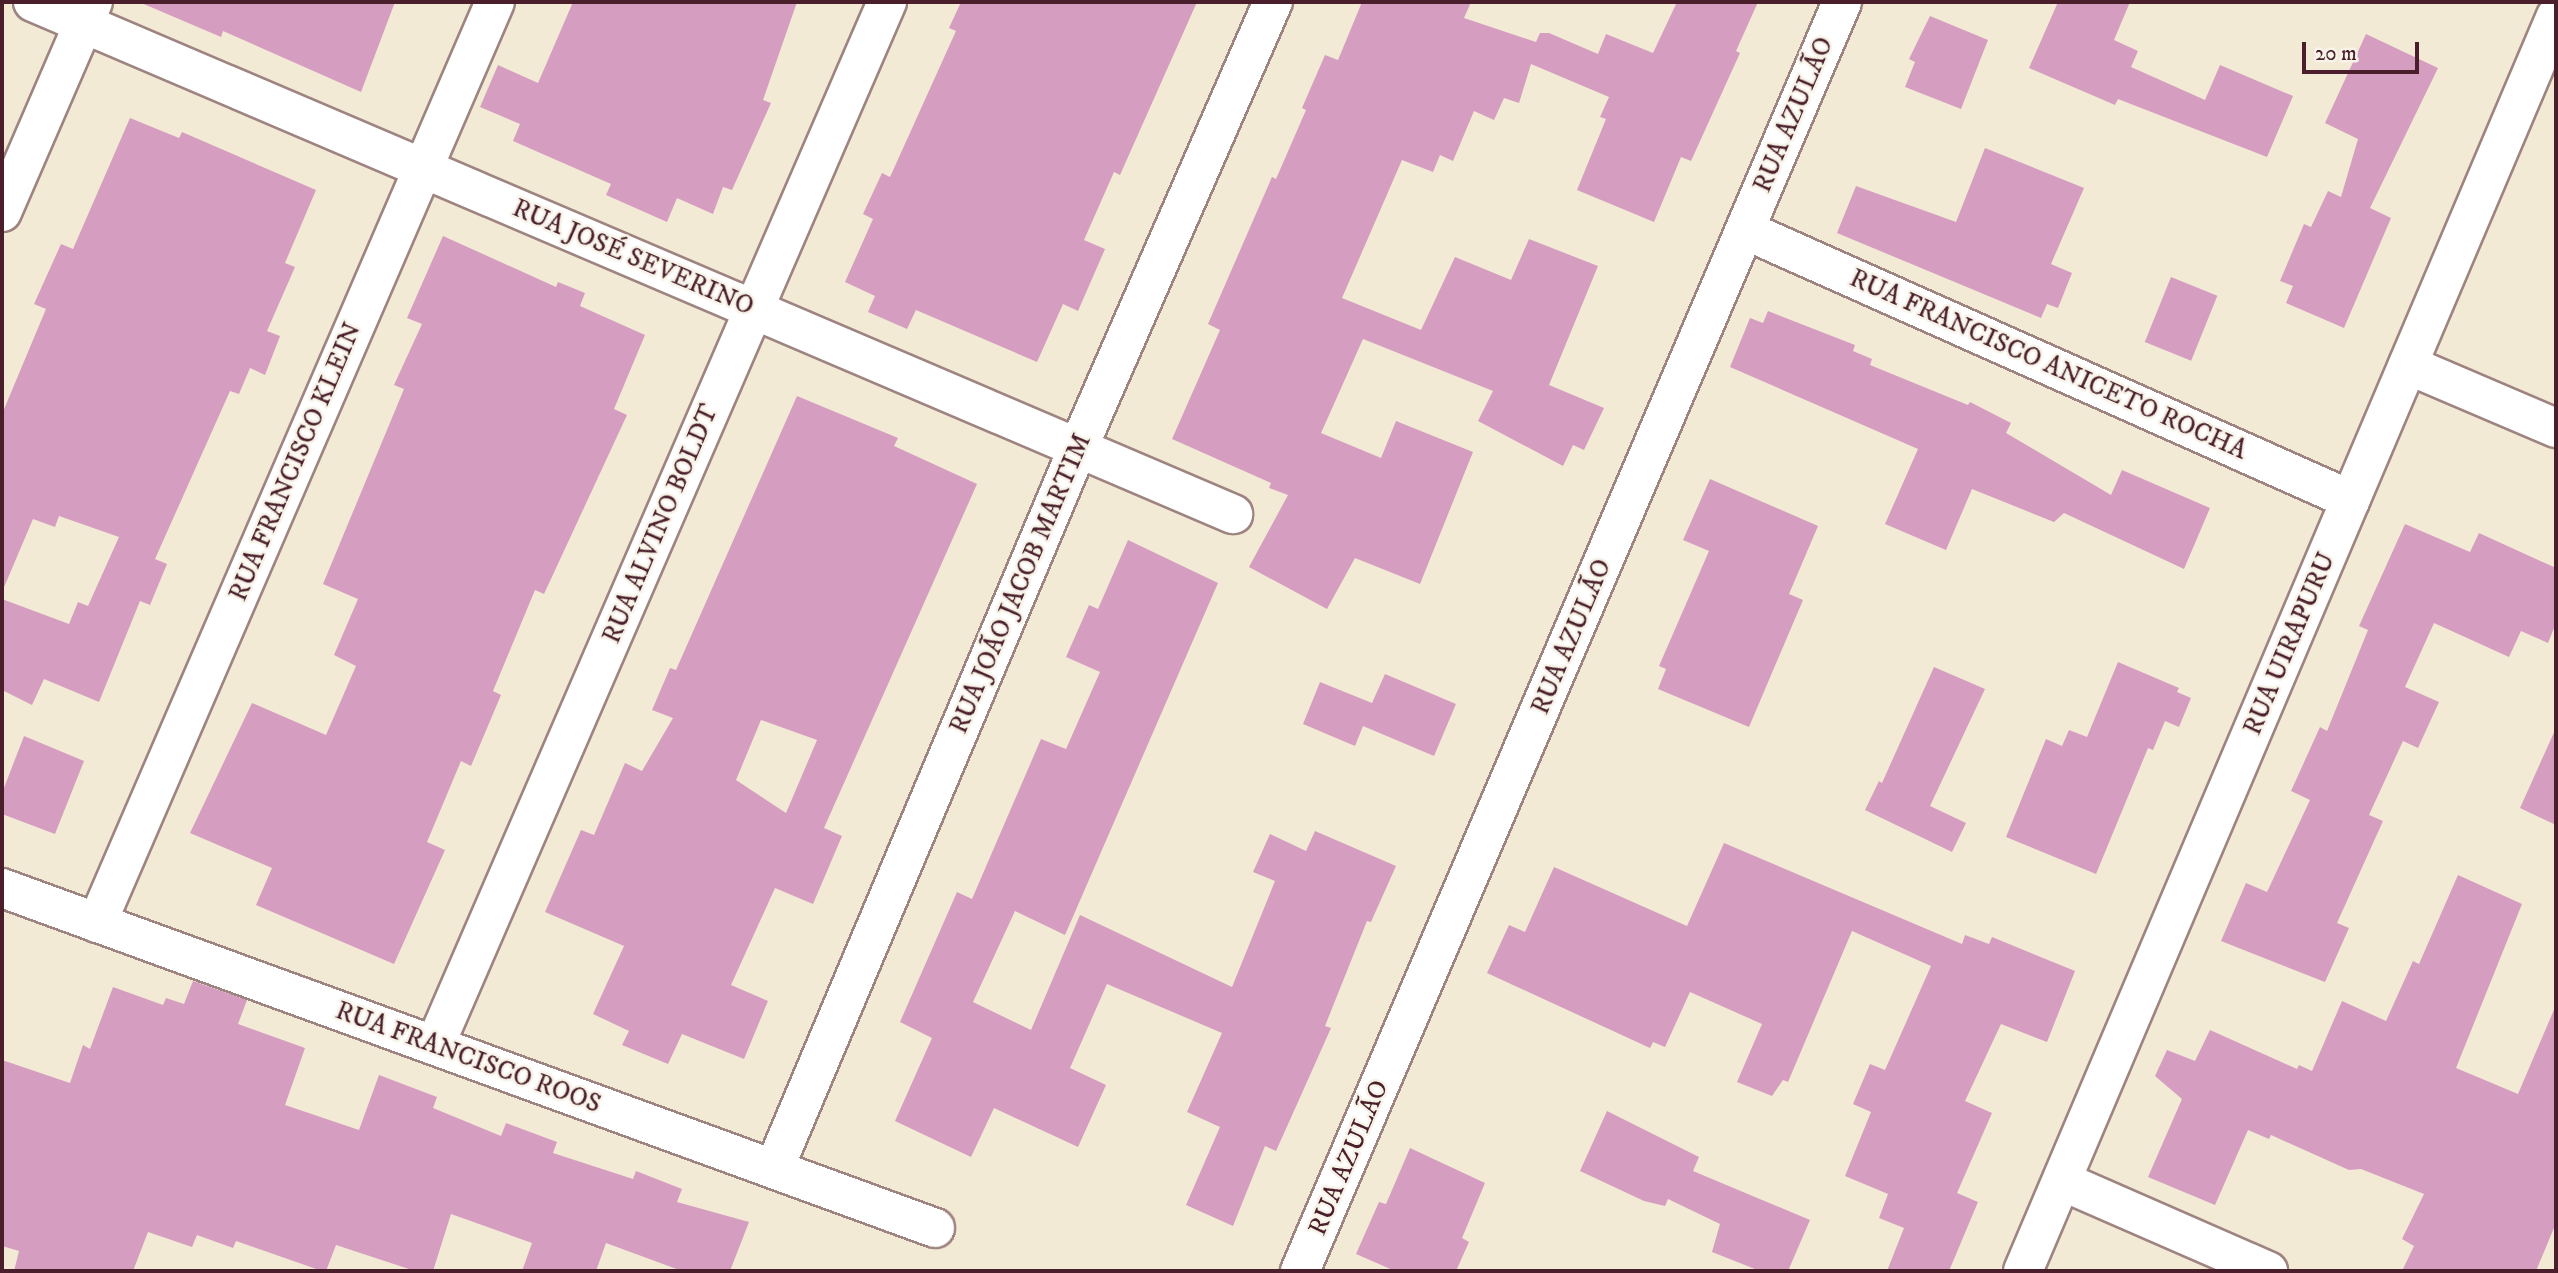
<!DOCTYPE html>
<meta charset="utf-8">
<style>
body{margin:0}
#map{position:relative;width:2558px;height:1273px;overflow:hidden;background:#f2ead5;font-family:"IM FELL DW Pica",serif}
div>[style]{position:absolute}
.building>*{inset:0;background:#d59ec0;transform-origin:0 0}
.roads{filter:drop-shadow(2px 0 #9e8480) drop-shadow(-2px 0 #9e8480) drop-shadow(0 2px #9e8480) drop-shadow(0 -2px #9e8480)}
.minor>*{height:38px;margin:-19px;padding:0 19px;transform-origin:19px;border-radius:19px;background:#fff}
span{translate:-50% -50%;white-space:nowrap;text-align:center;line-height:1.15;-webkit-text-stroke:5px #f7f3e8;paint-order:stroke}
.street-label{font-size:26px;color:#4a1f2b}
.frame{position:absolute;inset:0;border:4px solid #4a1f2b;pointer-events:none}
.scale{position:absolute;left:2302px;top:42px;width:117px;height:32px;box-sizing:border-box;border:4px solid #4a1f2b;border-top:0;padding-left:9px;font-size:21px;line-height:24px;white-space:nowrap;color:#4a1f2b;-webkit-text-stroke:5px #f7f3e8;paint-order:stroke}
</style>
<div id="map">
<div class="building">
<div style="clip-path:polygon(139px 2px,395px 2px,361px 92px,223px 31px,221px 37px)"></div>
<div style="clip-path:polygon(573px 2px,797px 2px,763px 100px,771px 103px,732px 190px,723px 187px,713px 214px,677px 198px,667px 222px,606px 195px,611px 184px,513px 141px,520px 124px,480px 107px,498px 65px,538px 83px)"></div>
<div style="clip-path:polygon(961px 2px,1197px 2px,1120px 175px,1114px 172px,1084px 240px,1105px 249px,1078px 311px,1063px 304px,1037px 362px,916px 310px,907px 329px,868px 312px,875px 296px,845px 282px,873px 219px,863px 214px,882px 173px,890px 177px,956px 31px,949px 28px)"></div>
<div style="clip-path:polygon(1362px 2px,1471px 2px,1464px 18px,1536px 42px,1540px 33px,1549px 33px,1598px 54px,1606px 34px,1653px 53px,1677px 2px,1758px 2px,1736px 51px,1740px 53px,1691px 161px,1681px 157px,1654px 222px,1577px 190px,1606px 119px,1600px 117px,1609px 97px,1531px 64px,1519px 103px,1504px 98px,1494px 120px,1474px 111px,1453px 161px,1440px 155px,1433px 172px,1402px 160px,1342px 298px,1421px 330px,1455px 257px,1511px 280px,1529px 239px,1598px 266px,1549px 385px,1604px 408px,1584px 450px,1573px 445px,1563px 466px,1478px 421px,1493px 391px,1363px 339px,1321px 433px,1381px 458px,1396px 421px,1473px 452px,1420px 584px,1355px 558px,1327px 609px,1249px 567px,1288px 495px,1269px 488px,1271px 483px,1172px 439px,1220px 330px,1208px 324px,1272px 177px,1276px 179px,1306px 110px,1302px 108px,1325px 55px,1338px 60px)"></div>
<div style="clip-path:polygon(2058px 2px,2130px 2px,2114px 40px,2138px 51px,2131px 67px,2205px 100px,2220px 65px,2293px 96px,2267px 157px,2118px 99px,2115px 105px,2029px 68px)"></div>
<div style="clip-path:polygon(1930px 16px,1988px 40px,1961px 109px,1905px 87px,1915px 62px,1909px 59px)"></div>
<div style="clip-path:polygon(2366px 34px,2438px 68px,2370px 208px,2391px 218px,2344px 328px,2286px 303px,2293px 286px,2280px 281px,2304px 224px,2311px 227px,2328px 191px,2341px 197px,2358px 139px,2325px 123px)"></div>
<div style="clip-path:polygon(130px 118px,179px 138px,182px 132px,316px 190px,285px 263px,295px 267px,267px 331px,280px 336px,265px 375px,250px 368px,239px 394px,230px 391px,155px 559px,167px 564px,150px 605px,140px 601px,99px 702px,44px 679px,32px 705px,2px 690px,2px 599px,69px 624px,78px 602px,88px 606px,119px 537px,59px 516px,55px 527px,33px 519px,2px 592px,2px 414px,46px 309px,34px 304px,61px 244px,73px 249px)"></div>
<div style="clip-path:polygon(1985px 148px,2084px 188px,2051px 264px,2072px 273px,2058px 308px,2047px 304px,2041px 318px,1837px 233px,1856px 186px,1956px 222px)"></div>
<div style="clip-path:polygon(443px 236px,556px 287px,558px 282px,585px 293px,580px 306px,645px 335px,614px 409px,627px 415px,544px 594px,535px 590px,493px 691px,501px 695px,471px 766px,461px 761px,427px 842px,445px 850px,394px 964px,256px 905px,272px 868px,190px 833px,252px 703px,326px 735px,356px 666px,334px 655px,358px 599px,323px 584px,404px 389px,394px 385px,422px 324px,407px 318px)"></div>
<div style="left:2171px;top:277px;width:50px;height:70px;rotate:22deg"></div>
<div style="clip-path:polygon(1768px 311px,1855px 345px,1853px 351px,1872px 359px,1870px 365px,1968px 405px,1970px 402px,2011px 423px,2006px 433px,2111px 495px,2122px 470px,2210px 508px,2184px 569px,2064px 513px,2054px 522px,1972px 489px,1946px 550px,1885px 524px,1918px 449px,1730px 367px,1750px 318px,1763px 323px)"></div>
<div style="clip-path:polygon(evenodd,797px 396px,898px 438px,894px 446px,977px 484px,824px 828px,842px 836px,813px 904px,775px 888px,731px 985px,768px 1001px,744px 1059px,682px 1034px,668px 1064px,622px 1045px,629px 1031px,593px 1014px,624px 946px,545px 912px,581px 830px,594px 835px,625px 763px,642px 771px,673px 718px,652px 710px,670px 668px,676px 670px,797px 396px,761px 720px,817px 740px,786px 813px,736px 780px,761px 720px)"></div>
<div style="clip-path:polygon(1710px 479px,1818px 526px,1789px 594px,1803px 600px,1749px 727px,1658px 689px,1666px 669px,1659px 666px,1709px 551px,1683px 540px)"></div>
<div style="clip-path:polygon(2405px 524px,2470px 552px,2479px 533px,2556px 568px,2556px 623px,2548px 643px,2521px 631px,2509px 657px,2434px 623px,2405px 687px,2439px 702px,2418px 748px,2403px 741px,2369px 815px,2383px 821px,2337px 923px,2349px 928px,2325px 982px,2221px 941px,2246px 883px,2267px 892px,2310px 800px,2291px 791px,2320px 727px,2327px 731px,2368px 630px,2359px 626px)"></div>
<div style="clip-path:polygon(1128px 540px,1218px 583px,1065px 935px,1015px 911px,973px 1002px,1031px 1030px,1080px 915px,1232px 987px,1275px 881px,1253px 872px,1270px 834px,1306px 851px,1315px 831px,1396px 866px,1371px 922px,1367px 921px,1325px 1026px,1331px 1028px,1298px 1102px,1276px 1151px,1265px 1146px,1233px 1226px,1186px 1205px,1220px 1127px,1187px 1112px,1222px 1033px,1107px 984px,1070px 1068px,1106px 1085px,1078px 1147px,994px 1108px,971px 1157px,895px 1121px,932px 1038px,900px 1022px,957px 892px,972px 899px,1041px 739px,1066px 749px,1100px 672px,1066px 657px,1089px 605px,1098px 609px)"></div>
<div style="clip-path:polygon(2118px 662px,2179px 688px,2177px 692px,2191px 698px,2179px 727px,2165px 721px,2153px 750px,2148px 748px,2096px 874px,2006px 837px,2046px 739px,2062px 746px,2069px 730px,2087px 737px)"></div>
<div style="clip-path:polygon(1934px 667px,1985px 689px,1930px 806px,1966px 823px,1952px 852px,1865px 810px,1879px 781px,1882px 783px)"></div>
<div style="clip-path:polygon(1385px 674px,1456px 704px,1434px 756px,1363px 726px,1355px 746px,1303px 724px,1320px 682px,1372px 703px)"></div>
<div style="clip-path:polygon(2556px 728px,2556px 825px,2520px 808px)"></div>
<div style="clip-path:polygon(24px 736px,84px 761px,55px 834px,2px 814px,2px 793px)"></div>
<div style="clip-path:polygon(1724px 843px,1962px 944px,1965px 935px,1989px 944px,1992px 937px,2075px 971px,2047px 1042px,2001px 1024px,1965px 1101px,1992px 1113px,1957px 1193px,1978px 1202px,1949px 1271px,1887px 1271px,1904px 1228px,1879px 1218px,1888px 1194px,1845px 1176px,1871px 1112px,1853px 1104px,1870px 1064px,1885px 1070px,1931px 966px,1852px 931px,1788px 1082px,1783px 1080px,1772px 1096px,1737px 1082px,1762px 1024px,1690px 992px,1665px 1047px,1653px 1042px,1650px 1048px,1487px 973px,1509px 925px,1525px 932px,1554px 867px,1687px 926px)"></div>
<div style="clip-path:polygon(2458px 875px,2522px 904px,2456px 1068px,2518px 1094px,2556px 1005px,2556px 1223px,2536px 1271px,2402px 1271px,2414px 1246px,2402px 1239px,2424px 1194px,2361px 1169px,2349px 1170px,2271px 1135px,2269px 1139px,2248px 1130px,2215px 1205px,2148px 1177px,2182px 1099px,2155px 1076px,2167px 1050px,2195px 1061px,2210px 1030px,2297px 1069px,2299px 1065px,2312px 1071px,2342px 1001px,2386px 1021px,2413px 961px,2419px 964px)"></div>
<div style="clip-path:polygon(193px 981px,247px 1000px,238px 1024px,305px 1048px,285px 1105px,359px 1130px,379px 1075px,437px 1097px,433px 1108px,501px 1136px,506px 1123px,557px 1142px,553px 1153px,633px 1179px,636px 1171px,682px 1189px,677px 1202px,749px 1222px,730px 1271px,682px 1271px,606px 1243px,596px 1271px,522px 1271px,532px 1243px,451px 1214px,433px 1271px,415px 1271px,336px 1245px,326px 1271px,322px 1271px,236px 1241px,233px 1248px,197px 1235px,192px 1247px,148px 1232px,133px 1271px,14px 1271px,19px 1251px,2px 1246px,2px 1060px,70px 1083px,83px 1045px,90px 1049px,113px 987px,163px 1005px,166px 998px,184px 1004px)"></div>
<div style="clip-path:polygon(1607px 1111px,1699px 1157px,1693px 1171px,1810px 1220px,1788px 1271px,1760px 1271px,1712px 1252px,1720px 1224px,1668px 1199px,1665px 1206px,1644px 1201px,1580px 1171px)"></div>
<div style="clip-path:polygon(1410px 1148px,1485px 1183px,1462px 1238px,1469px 1242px,1456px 1271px,1395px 1271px,1356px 1254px,1379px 1202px,1386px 1204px)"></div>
</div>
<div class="roads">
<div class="minor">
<div style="left:33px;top:2px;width:1305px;rotate:23.11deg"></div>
<div style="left:2px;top:212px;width:229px;rotate:-66.6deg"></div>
<div style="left:1745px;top:230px;width:663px;rotate:24.02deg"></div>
<div style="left:2408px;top:365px;width:161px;rotate:23.1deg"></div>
<div style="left:2px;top:888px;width:993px;rotate:20.02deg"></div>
<div style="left:97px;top:923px;width:1003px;rotate:-66.63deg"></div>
<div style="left:435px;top:1045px;width:1137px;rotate:-66.57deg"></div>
<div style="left:774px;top:1169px;width:782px;rotate:-67.14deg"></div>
<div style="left:1078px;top:448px;width:487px;rotate:-66.4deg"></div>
<div style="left:2062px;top:1181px;width:225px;rotate:23.6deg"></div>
<div style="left:1300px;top:1271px;width:1380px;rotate:-66.87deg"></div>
<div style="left:2023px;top:1271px;width:1363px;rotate:-66.99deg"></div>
</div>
</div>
<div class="street-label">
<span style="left:1794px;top:115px;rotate:-67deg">RUA AZULÃO</span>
<span style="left:633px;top:258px;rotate:23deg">RUA JOSÉ SEVERINO</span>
<span style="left:2048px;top:365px;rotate:24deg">RUA FRANCISCO ANICETO ROCHA</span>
<span style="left:296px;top:462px;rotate:-67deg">RUA FRANCISCO KLEIN</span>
<span style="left:661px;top:524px;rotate:-67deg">RUA ALVINO BOLDT</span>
<span style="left:1021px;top:584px;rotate:-67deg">RUA JOÃO JACOB MARTIM</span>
<span style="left:1572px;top:637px;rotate:-67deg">RUA AZULÃO</span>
<span style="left:2290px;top:644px;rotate:-67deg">RUA UIRAPURU</span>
<span style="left:468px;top:1058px;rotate:20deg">RUA FRANCISCO ROOS</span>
<span style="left:1349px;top:1158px;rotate:-67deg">RUA AZULÃO</span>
</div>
<div class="frame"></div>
<div class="scale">20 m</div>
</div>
